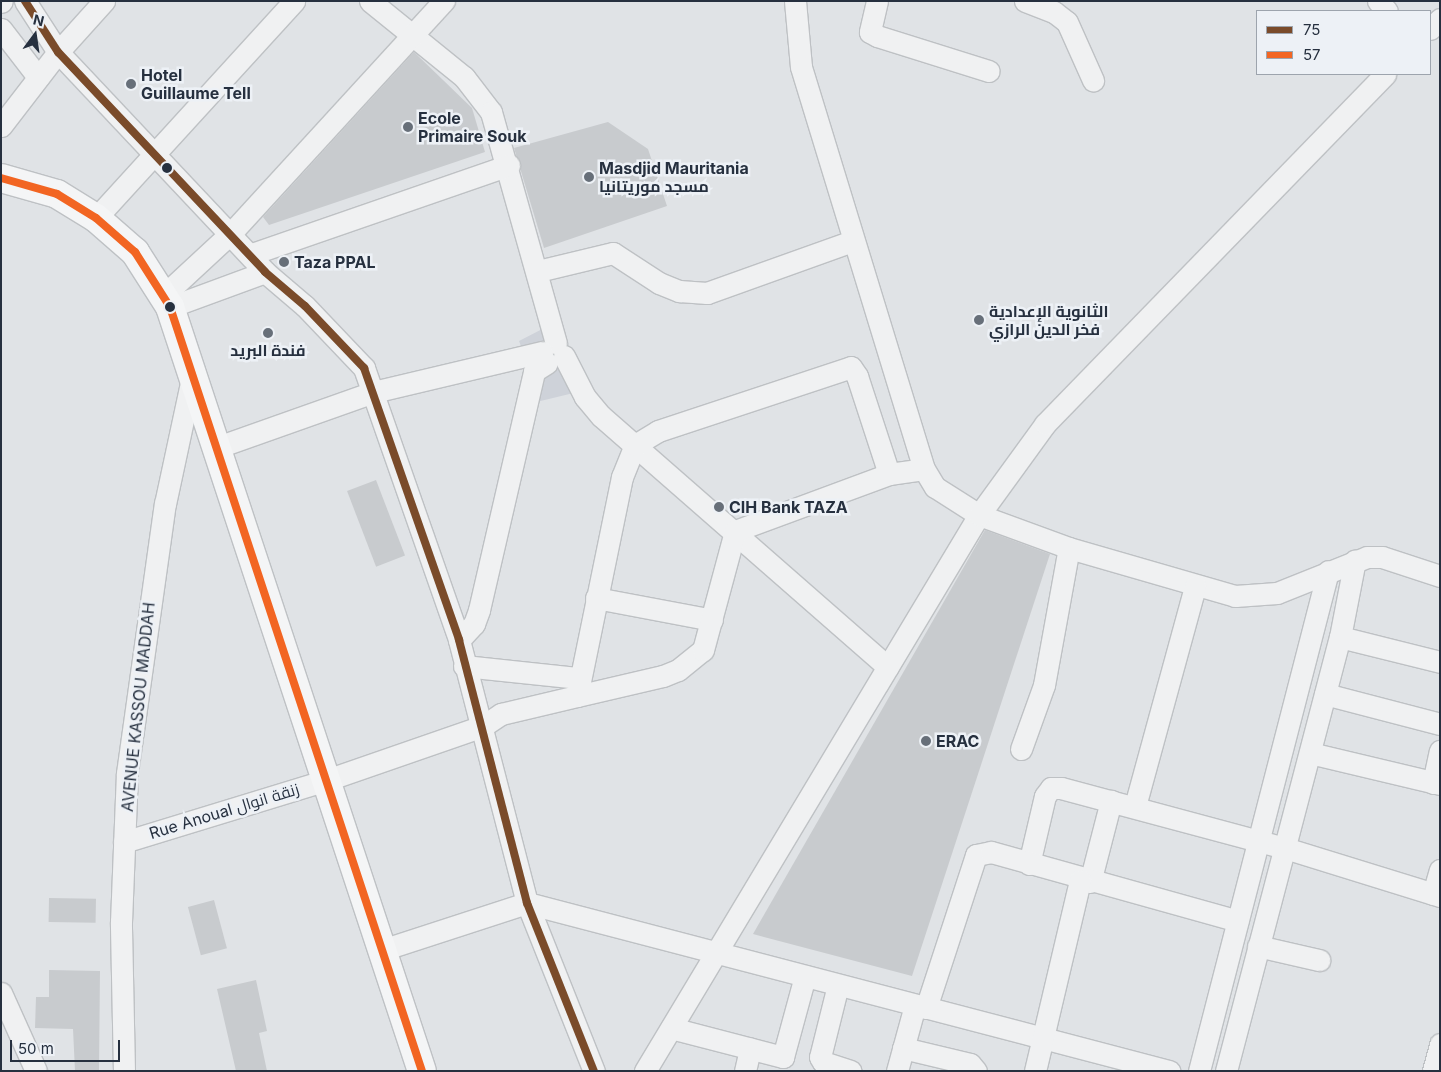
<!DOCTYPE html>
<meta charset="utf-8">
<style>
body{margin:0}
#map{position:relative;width:1441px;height:1072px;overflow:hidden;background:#e0e3e6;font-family:Inter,Cairo,sans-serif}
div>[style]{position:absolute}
.built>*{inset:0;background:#ced2d9}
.building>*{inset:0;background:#c8cbce;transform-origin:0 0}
.roads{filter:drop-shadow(1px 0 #bec1c4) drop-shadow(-1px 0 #bec1c4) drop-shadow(0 1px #bec1c4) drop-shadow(0 -1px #bec1c4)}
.minor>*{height:21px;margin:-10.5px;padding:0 10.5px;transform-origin:10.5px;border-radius:10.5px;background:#f0f1f2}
.major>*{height:28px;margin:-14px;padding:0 14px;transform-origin:14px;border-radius:14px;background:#f4f5f6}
.bus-1>*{height:8px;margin:-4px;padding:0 4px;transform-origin:4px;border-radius:4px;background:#7a4b2a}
.bus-2>*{height:8px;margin:-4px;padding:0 4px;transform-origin:4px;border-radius:4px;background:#f26522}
.dots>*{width:14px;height:14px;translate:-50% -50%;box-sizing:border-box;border:2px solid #edf1f6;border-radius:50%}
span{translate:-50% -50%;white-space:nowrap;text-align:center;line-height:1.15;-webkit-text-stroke:5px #edf1f6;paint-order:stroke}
.poi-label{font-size:16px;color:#26303f;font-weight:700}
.left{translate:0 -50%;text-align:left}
.street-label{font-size:16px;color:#26303f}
.frame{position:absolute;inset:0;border:2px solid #26303f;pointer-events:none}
.legend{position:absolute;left:1256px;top:10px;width:175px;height:65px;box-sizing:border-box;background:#edf1f6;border:1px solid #9da4ad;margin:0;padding:6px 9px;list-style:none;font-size:15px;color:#26303f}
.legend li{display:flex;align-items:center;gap:10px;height:25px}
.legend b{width:25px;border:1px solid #9da4ad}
.north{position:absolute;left:10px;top:10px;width:50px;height:50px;-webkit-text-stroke:4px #edf1f6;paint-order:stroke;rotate:14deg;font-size:14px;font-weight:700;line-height:20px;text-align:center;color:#26303f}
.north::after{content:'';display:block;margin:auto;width:18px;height:22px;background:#26303f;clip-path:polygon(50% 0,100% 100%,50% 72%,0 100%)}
.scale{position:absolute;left:10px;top:1040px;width:110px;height:22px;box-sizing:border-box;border:2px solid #26303f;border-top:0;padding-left:6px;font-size:15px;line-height:18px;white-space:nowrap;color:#26303f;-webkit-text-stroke:4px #edf1f6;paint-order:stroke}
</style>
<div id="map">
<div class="built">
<div style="clip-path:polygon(552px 324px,582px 391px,528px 404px,534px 379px,519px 341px)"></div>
</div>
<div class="building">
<div style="clip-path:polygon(414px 52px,472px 108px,485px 152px,269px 225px,263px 217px)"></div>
<div style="clip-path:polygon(608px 122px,648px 149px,667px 206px,544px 248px,514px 148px)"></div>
<div style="left:376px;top:480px;width:81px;height:31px;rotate:69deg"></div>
<div style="clip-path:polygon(985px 530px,1050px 554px,912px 976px,753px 934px)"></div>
<div style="left:49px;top:898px;width:47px;height:24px;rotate:1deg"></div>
<div style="left:214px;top:900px;width:50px;height:27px;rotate:75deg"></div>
<div style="clip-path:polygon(49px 970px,100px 971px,99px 1071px,75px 1071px,73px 1029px,35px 1028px,36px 997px,49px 997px)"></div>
<div style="clip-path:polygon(256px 980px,267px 1031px,259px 1033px,267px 1071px,236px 1071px,217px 989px)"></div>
</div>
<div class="roads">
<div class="minor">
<div style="left:25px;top:1px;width:61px;rotate:57.1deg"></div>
<div style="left:58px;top:52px;width:302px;rotate:46.7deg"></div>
<div style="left:265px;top:272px;width:52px;rotate:40.4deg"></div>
<div style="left:305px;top:306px;width:86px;rotate:46.4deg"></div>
<div style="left:364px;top:368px;width:288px;rotate:70.7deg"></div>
<div style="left:459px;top:640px;width:272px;rotate:75.5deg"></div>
<div style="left:527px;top:903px;width:181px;rotate:68.3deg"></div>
<div style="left:370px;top:1px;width:121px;rotate:39deg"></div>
<div style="left:464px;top:77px;width:44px;rotate:52.4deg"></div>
<div style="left:491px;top:112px;width:240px;rotate:74.3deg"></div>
<div style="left:795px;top:1px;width:66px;rotate:84.8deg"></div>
<div style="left:801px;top:67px;width:420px;rotate:73deg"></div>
<div style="left:924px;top:469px;width:21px;rotate:59deg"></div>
<div style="left:935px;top:487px;width:52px;rotate:32.5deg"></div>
<div style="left:979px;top:515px;width:96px;rotate:20.1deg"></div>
<div style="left:1069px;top:548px;width:173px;rotate:16.1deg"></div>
<div style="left:1235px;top:596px;width:42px;rotate:-4.1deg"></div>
<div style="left:1277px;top:593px;width:97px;rotate:-21.8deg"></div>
<div style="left:1367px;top:557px;width:15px"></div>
<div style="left:1382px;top:557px;width:61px;rotate:18.1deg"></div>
<div style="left:877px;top:1px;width:32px;rotate:103deg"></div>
<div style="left:870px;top:32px;width:8px;rotate:30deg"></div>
<div style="left:877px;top:36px;width:117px;rotate:17.4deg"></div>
<div style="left:1025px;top:1px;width:31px;rotate:21deg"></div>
<div style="left:1054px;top:12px;width:16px;rotate:38deg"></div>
<div style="left:1067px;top:22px;width:64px;rotate:65.9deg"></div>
<div style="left:1378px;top:1px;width:13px;rotate:48deg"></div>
<div style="left:1px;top:2px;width:1px;rotate:-45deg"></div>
<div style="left:1px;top:29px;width:61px;rotate:52.4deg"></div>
<div style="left:1430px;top:29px;width:14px;rotate:-45deg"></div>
<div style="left:1px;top:126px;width:93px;rotate:-52.4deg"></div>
<div style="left:58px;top:52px;width:69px;rotate:-48deg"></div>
<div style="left:96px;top:218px;width:294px;rotate:-47.6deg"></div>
<div style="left:252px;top:254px;width:272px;rotate:-19.1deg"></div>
<div style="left:538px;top:271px;width:77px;rotate:-13.5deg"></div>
<div style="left:613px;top:253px;width:55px;rotate:33.1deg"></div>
<div style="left:659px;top:283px;width:22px;rotate:22deg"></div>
<div style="left:679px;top:291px;width:28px;rotate:4deg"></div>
<div style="left:707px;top:293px;width:154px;rotate:-19.7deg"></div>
<div style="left:164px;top:295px;width:93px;rotate:-42.8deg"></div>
<div style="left:232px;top:232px;width:314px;rotate:-47.5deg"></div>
<div style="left:170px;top:307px;width:101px;rotate:-20.2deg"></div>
<div style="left:564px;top:356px;width:46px;rotate:62.9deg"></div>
<div style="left:585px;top:397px;width:25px;rotate:50deg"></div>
<div style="left:601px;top:416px;width:381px;rotate:41.2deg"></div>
<div style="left:218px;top:447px;width:164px;rotate:-19.5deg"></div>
<div style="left:373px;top:392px;width:174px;rotate:-13.3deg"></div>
<div style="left:596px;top:598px;width:118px;rotate:10.7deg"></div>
<div style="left:1340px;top:637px;width:103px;rotate:14deg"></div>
<div style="left:459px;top:640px;width:22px;rotate:-47deg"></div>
<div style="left:474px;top:624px;width:15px;rotate:-70deg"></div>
<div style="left:479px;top:610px;width:245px;rotate:-77deg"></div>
<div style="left:534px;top:371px;width:15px;rotate:-32deg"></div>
<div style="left:464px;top:666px;width:116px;rotate:6deg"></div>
<div style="left:1325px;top:694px;width:119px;rotate:14.6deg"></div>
<div style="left:577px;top:696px;width:88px;rotate:-13.1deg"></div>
<div style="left:663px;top:676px;width:16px;rotate:-22deg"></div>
<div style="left:678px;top:670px;width:32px;rotate:-39deg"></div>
<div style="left:703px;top:650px;width:123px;rotate:-74.9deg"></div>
<div style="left:735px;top:531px;width:164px;rotate:-20.3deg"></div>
<div style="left:889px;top:474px;width:35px;rotate:-8deg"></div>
<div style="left:1021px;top:749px;width:68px;rotate:-70.2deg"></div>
<div style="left:1044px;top:685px;width:139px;rotate:-79.7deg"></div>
<div style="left:1310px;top:753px;width:134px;rotate:13.4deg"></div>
<div style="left:1433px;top:783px;width:33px;rotate:-78deg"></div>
<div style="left:1135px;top:806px;width:228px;rotate:-74.7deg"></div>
<div style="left:124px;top:842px;width:209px;rotate:-17deg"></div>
<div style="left:324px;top:781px;width:168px;rotate:-19.1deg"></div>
<div style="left:483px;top:726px;width:22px;rotate:-34deg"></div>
<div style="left:501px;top:714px;width:78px;rotate:-13.3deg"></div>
<div style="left:577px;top:696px;width:224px;rotate:-78.4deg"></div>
<div style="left:622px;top:477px;width:35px;rotate:-68deg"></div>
<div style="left:635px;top:445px;width:27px;rotate:-31deg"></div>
<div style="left:658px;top:431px;width:203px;rotate:-18.3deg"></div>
<div style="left:851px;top:367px;width:11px;rotate:56deg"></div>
<div style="left:857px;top:376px;width:103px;rotate:71.9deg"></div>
<div style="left:1029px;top:864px;width:70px;rotate:-76.8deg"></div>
<div style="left:1045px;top:796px;width:10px;rotate:-53deg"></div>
<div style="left:1051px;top:788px;width:10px"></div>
<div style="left:1061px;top:788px;width:232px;rotate:15deg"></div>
<div style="left:1285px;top:848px;width:162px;rotate:17.2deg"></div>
<div style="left:1090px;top:882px;width:84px;rotate:-75.5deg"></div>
<div style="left:1433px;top:894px;width:25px;rotate:-74deg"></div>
<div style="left:1258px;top:946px;width:63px;rotate:12.9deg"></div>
<div style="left:382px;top:950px;width:152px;rotate:-18deg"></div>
<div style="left:527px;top:903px;width:664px;rotate:14.66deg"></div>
<div style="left:838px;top:985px;width:74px;rotate:104deg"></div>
<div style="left:820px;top:1057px;width:6px;rotate:59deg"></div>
<div style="left:823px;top:1062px;width:29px;rotate:18deg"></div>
<div style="left:1px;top:993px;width:85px;rotate:65.8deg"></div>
<div style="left:926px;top:1008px;width:161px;rotate:-71.9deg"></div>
<div style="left:976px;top:855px;width:15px;rotate:-11deg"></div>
<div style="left:991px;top:852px;width:256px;rotate:15.6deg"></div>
<div style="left:671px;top:1028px;width:116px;rotate:14.5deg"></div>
<div style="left:783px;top:1057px;width:84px;rotate:-74.8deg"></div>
<div style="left:903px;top:1048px;width:69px;rotate:13.4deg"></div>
<div style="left:970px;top:1064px;width:9px;rotate:49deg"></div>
<div style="left:124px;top:1071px;width:149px;rotate:-91.2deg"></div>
<div style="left:121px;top:922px;width:149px;rotate:-87.7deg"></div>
<div style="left:127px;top:773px;width:272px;rotate:-82deg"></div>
<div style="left:165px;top:504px;width:129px;rotate:-77.9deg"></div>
<div style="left:645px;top:1071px;width:649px;rotate:-59.01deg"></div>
<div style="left:979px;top:515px;width:112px;rotate:-54deg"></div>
<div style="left:1045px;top:424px;width:488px;rotate:-45.8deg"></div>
<div style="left:745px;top:1071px;width:23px;rotate:-77deg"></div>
<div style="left:897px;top:1071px;width:68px;rotate:-74.7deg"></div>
<div style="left:1035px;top:1071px;width:196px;rotate:-76.7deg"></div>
<div style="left:1199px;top:1071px;width:516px;rotate:-75.53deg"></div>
<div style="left:1226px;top:1071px;width:449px;rotate:-75.3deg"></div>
<div style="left:1340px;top:637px;width:78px;rotate:-79deg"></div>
<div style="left:1433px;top:1071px;width:28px;rotate:-75deg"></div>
</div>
<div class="major">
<div style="left:1px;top:178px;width:58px;rotate:15.9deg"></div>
<div style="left:57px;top:194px;width:46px;rotate:31.6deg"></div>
<div style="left:96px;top:218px;width:52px;rotate:41.1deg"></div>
<div style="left:135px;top:252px;width:65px;rotate:57.5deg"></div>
<div style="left:170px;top:307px;width:804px;rotate:71.75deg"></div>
</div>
</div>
<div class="bus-1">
<div style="left:25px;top:1px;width:61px;rotate:57.1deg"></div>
<div style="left:58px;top:52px;width:302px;rotate:46.7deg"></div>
<div style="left:265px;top:272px;width:52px;rotate:40.4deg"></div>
<div style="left:305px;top:306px;width:86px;rotate:46.4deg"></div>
<div style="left:364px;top:368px;width:288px;rotate:70.7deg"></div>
<div style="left:459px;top:640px;width:272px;rotate:75.5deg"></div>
<div style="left:527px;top:903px;width:181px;rotate:68.3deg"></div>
</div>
<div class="bus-2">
<div style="left:1px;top:178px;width:58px;rotate:15.9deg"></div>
<div style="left:57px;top:194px;width:46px;rotate:31.6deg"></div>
<div style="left:96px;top:218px;width:52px;rotate:41.1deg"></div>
<div style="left:135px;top:252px;width:65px;rotate:57.5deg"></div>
<div style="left:170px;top:307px;width:804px;rotate:71.75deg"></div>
</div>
<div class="dots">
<div style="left:131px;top:84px;background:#676f79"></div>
<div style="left:408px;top:127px;background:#676f79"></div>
<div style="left:167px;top:168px;background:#26303f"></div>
<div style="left:589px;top:177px;background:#676f79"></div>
<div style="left:284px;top:262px;background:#676f79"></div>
<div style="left:170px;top:307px;background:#26303f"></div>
<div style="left:979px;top:320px;background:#676f79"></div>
<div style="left:268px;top:333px;background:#676f79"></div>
<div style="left:719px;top:507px;background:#676f79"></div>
<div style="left:926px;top:741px;background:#676f79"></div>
</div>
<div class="poi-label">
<span class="left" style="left:141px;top:84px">Hotel<br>Guillaume Tell</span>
<span class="left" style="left:418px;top:127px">Ecole<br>Primaire Souk</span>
<span class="left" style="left:599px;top:177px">Masdjid Mauritania<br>مسجد موريتانيا</span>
<span class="left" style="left:294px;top:262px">Taza PPAL</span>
<span class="left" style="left:989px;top:320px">الثانوية الإعدادية<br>فخر الدين الرازي</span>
<span style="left:268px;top:350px">فندة البريد</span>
<span class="left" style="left:729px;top:507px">CIH Bank TAZA</span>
<span class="left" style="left:936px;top:741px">ERAC</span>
</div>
<div class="street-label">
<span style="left:138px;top:707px;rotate:-84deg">AVENUE KASSOU MADDAH</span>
<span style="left:224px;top:811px;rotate:-17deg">Rue Anoual زنقة انوال</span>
</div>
<div class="frame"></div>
<ul class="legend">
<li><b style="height:6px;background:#7a4b2a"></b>75</li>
<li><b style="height:6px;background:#f26522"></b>57</li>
</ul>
<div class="north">N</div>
<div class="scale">50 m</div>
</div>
